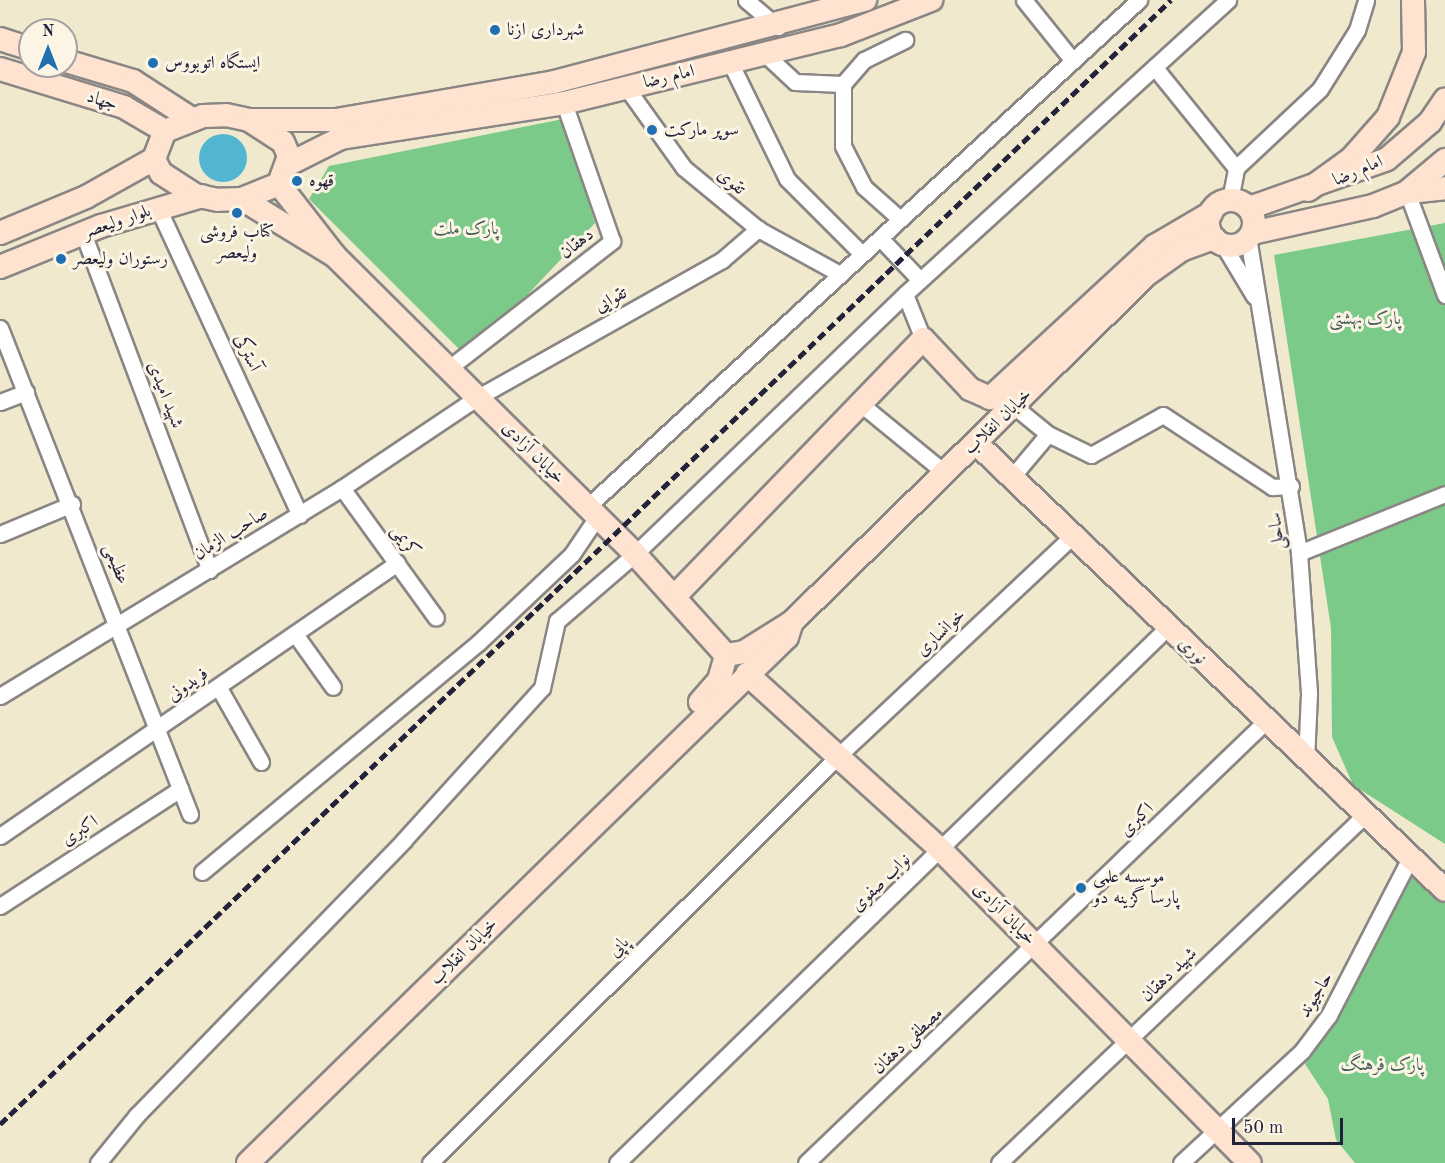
<!DOCTYPE html>
<meta charset="utf-8">
<style>
body{margin:0}
#map{position:relative;width:1445px;height:1163px;overflow:hidden;background:#f1e9ce;font-family:"Old Standard TT",Amiri,serif}
div>[style]{position:absolute}
.green>*{inset:0;background:#7cca89}
.water>*{inset:0;background:#53b6d1}
.round{border-radius:50%}
.roads{filter:drop-shadow(2px 0 #8a8684) drop-shadow(-2px 0 #8a8684) drop-shadow(0 2px #8a8684) drop-shadow(0 -2px #8a8684)}
.street>*{height:15px;margin:-7.5px;padding:0 7.5px;transform-origin:7.5px;border-radius:7.5px;background:#fff}
.secondary>*{height:22px;margin:-11px;padding:0 11px;transform-origin:11px;border-radius:11px;background:#fee3d1}
.secondary>.ring{margin:-11px;padding:0;box-sizing:content-box;background:none;border:22px solid #fee3d1;border-radius:50%}
.rail>*{height:4.5px;margin-top:-2.25px;transform-origin:0;background:repeating-linear-gradient(90deg,#22223b 0 9px,transparent 0 13.5px)}
.dots>*{width:16px;height:16px;translate:-50% -50%;box-sizing:border-box;border:3px solid #fcf5e5;border-radius:50%}
span{translate:-50% -50%;white-space:nowrap;text-align:center;line-height:1.15;-webkit-text-stroke:6px #fcf5e5;paint-order:stroke}
.poi-label{font-size:18px;color:#22223b}
.left{translate:0 -50%;text-align:left}
.street-label{font-size:18px;color:#22223b}
.park-label{font-size:18px;color:#425d56}
.north{position:absolute;left:18px;top:18px;width:60px;height:60px;box-sizing:border-box;background:#fcf5e5;border:2px solid #a5a1a1;border-radius:50%;rotate:0deg;font-size:16px;font-weight:700;line-height:24px;text-align:center;color:#22223b}
.north::after{content:'';display:block;margin:auto;width:21px;height:27px;background:#1f6fb2;clip-path:polygon(50% 0,100% 100%,50% 72%,0 100%)}
.scale{position:absolute;left:1232px;top:1118px;width:111px;height:27px;box-sizing:border-box;border:3px solid #22223b;border-top:0;padding-left:8px;font-size:18px;line-height:21px;white-space:nowrap;color:#22223b;-webkit-text-stroke:4px #fcf5e5;paint-order:stroke}
</style>
<div id="map">
<div class="green">
<div style="clip-path:polygon(563px 119px,595px 223px,468px 358px,309px 199px,329px 166px)"></div>
<div style="clip-path:polygon(1445px 223px,1445px 844px,1353px 785px,1332px 737px,1331px 628px,1274px 255px)"></div>
<div style="clip-path:polygon(1414px 871px,1445px 903px,1445px 1163px,1355px 1163px,1336px 1140px,1328px 1099px,1305px 1064px,1343px 1009px)"></div>
</div>
<div class="water">
<div class="round" style="left:199px;top:134px;width:48px;height:48px"></div>
</div>
<div class="roads">
<div class="street">
<div style="left:746px;top:0;width:42px;rotate:40.2deg"></div>
<div style="left:1024px;top:0;width:78px;rotate:51.2deg"></div>
<div style="left:765px;top:54px;width:41px;rotate:43deg"></div>
<div style="left:795px;top:82px;width:48px;rotate:2.4deg"></div>
<div style="left:843px;top:84px;width:62px;rotate:90deg"></div>
<div style="left:843px;top:146px;width:46px;rotate:62.9deg"></div>
<div style="left:864px;top:187px;width:48px;rotate:41.6deg"></div>
<div style="left:730px;top:62px;width:130px;rotate:64deg"></div>
<div style="left:787px;top:179px;width:106px;rotate:45deg"></div>
<div style="left:1156px;top:69px;width:127px;rotate:51.1deg"></div>
<div style="left:843px;top:84px;width:32px;rotate:-49deg"></div>
<div style="left:864px;top:60px;width:46px;rotate:-26deg"></div>
<div style="left:626px;top:87px;width:100px;rotate:54.4deg"></div>
<div style="left:684px;top:168px;width:96px;rotate:39.5deg"></div>
<div style="left:758px;top:229px;width:94px;rotate:28.8deg"></div>
<div style="left:1407px;top:192px;width:110px;rotate:69.7deg"></div>
<div style="left:1230px;top:200px;width:33px;rotate:-79deg"></div>
<div style="left:1236px;top:168px;width:115px;rotate:-43.2deg"></div>
<div style="left:1320px;top:89px;width:70px;rotate:-57.9deg"></div>
<div style="left:1357px;top:30px;width:31px;rotate:-73deg"></div>
<div style="left:158px;top:208px;width:338px;rotate:65.2deg"></div>
<div style="left:83px;top:233px;width:360px;rotate:69.4deg"></div>
<div style="left:1248px;top:237px;width:320px;rotate:80.8deg"></div>
<div style="left:1299px;top:553px;width:141px;rotate:85.9deg"></div>
<div style="left:1309px;top:694px;width:65px;rotate:92.6deg"></div>
<div style="left:880px;top:238px;width:58px;rotate:46.4deg"></div>
<div style="left:1222px;top:243px;width:62px;rotate:58.9deg"></div>
<div style="left:0;top:328px;width:522px;rotate:68.65deg"></div>
<div style="left:923px;top:339px;width:48px;rotate:-111.8deg"></div>
<div style="left:905px;top:294px;width:437px;rotate:-42.3deg"></div>
<div style="left:449px;top:368px;width:207px;rotate:-37.9deg"></div>
<div style="left:612px;top:241px;width:146px;rotate:-109.2deg"></div>
<div style="left:0;top:402px;width:28px;rotate:-21deg"></div>
<div style="left:862px;top:405px;width:107px;rotate:39.3deg"></div>
<div style="left:1015px;top:407px;width:43px;rotate:39.3deg"></div>
<div style="left:1048px;top:434px;width:48px;rotate:26deg"></div>
<div style="left:1091px;top:455px;width:82px;rotate:-29.1deg"></div>
<div style="left:1163px;top:415px;width:131px;rotate:33.4deg"></div>
<div style="left:1272px;top:487px;width:19px;rotate:-3deg"></div>
<div style="left:1011px;top:478px;width:57px;rotate:-49.9deg"></div>
<div style="left:342px;top:488px;width:160px;rotate:54.1deg"></div>
<div style="left:587px;top:507px;width:750px;rotate:-42.57deg"></div>
<div style="left:0;top:534px;width:78px;rotate:-22.6deg"></div>
<div style="left:1299px;top:553px;width:157px;rotate:-22deg"></div>
<div style="left:295px;top:634px;width:65px;rotate:54.4deg"></div>
<div style="left:219px;top:688px;width:85px;rotate:60.4deg"></div>
<div style="left:0;top:696px;width:400px;rotate:-31.3deg"></div>
<div style="left:342px;top:488px;width:164px;rotate:-33.8deg"></div>
<div style="left:478px;top:397px;width:280px;rotate:-29.3deg"></div>
<div style="left:722px;top:260px;width:48px;rotate:-40.7deg"></div>
<div style="left:0;top:836px;width:482px;rotate:-34.5deg"></div>
<div style="left:202px;top:872px;width:359px;rotate:-39.7deg"></div>
<div style="left:478px;top:643px;width:129px;rotate:-43.4deg"></div>
<div style="left:572px;top:554px;width:45px;rotate:-56deg"></div>
<div style="left:0;top:906px;width:215px;rotate:-33deg"></div>
<div style="left:98px;top:1163px;width:62px;rotate:-50.9deg"></div>
<div style="left:137px;top:1115px;width:383px;rotate:-45.8deg"></div>
<div style="left:404px;top:840px;width:205px;rotate:-47.8deg"></div>
<div style="left:542px;top:688px;width:69px;rotate:-77.4deg"></div>
<div style="left:557px;top:621px;width:103px;rotate:-40.7deg"></div>
<div style="left:635px;top:554px;width:375px;rotate:-43.9deg"></div>
<div style="left:430px;top:1163px;width:573px;rotate:-44.93deg"></div>
<div style="left:836px;top:758px;width:324px;rotate:-43.2deg"></div>
<div style="left:617px;top:1163px;width:767px;rotate:-44.21deg"></div>
<div style="left:806px;top:1163px;width:638px;rotate:-43.86deg"></div>
<div style="left:999px;top:1163px;width:505px;rotate:-43.56deg"></div>
<div style="left:1181px;top:1163px;width:165px;rotate:-42.8deg"></div>
<div style="left:1302px;top:1051px;width:45px;rotate:-53.1deg"></div>
<div style="left:1329px;top:1015px;width:181px;rotate:-62.7deg"></div>
</div>
<div class="secondary">
<div style="left:0;top:39px;width:32px;rotate:18deg"></div>
<div style="left:66px;top:61px;width:70px;rotate:16.6deg"></div>
<div style="left:133px;top:81px;width:70px;rotate:32.8deg"></div>
<div style="left:0;top:69px;width:130px;rotate:17deg"></div>
<div style="left:124px;top:107px;width:48px;rotate:30.3deg"></div>
<div style="left:226px;top:115px;width:24px;rotate:12deg"></div>
<div style="left:249px;top:120px;width:40px;rotate:32.9deg"></div>
<div style="left:283px;top:142px;width:15px;rotate:67deg"></div>
<div style="left:289px;top:156px;width:30px;rotate:110deg"></div>
<div style="left:279px;top:184px;width:40px;rotate:158deg"></div>
<div style="left:242px;top:199px;width:24px;rotate:178deg"></div>
<div style="left:218px;top:200px;width:24px;rotate:-168deg"></div>
<div style="left:195px;top:195px;width:40px;rotate:-147.1deg"></div>
<div style="left:161px;top:173px;width:16px;rotate:-117deg"></div>
<div style="left:154px;top:159px;width:30px;rotate:-69deg"></div>
<div style="left:165px;top:131px;width:41px;rotate:-21.5deg"></div>
<div style="left:203px;top:116px;width:23px;rotate:-2deg"></div>
<div style="left:249px;top:120px;width:88px"></div>
<div style="left:337px;top:120px;width:220px;rotate:-9.9deg"></div>
<div style="left:554px;top:82px;width:322px;rotate:-14.8deg"></div>
<div style="left:289px;top:164px;width:58px;rotate:-26.6deg"></div>
<div style="left:341px;top:138px;width:226px;rotate:-8.9deg"></div>
<div style="left:564px;top:103px;width:285px;rotate:-13.8deg"></div>
<div style="left:841px;top:35px;width:97px;rotate:-21.3deg"></div>
<div style="left:1308px;top:190px;width:53px;rotate:-35.8deg"></div>
<div style="left:1351px;top:159px;width:56px;rotate:-48.6deg"></div>
<div style="left:1388px;top:117px;width:70px;rotate:-68.2deg"></div>
<div style="left:1414px;top:52px;width:52px;rotate:-91.1deg"></div>
<div style="left:1409px;top:192px;width:36px;rotate:-6deg"></div>
<div style="left:242px;top:199px;width:109px;rotate:31.5deg"></div>
<div style="left:335px;top:256px;width:91px;rotate:-127.9deg"></div>
<div class="ring" style="left:1208px;top:200px;width:24px;height:24px"></div>
<div style="left:1249px;top:208px;width:146px;rotate:-19.5deg"></div>
<div style="left:1387px;top:159px;width:57px;rotate:-40.7deg"></div>
<div style="left:1430px;top:122px;width:27px;rotate:-56deg"></div>
<div style="left:0;top:233px;width:93px;rotate:-22.7deg"></div>
<div style="left:86px;top:197px;width:78px;rotate:-29.2deg"></div>
<div style="left:1252px;top:233px;width:124px;rotate:-12.6deg"></div>
<div style="left:1373px;top:206px;width:37px;rotate:-22deg"></div>
<div style="left:1407px;top:192px;width:50px;rotate:-40.1deg"></div>
<div style="left:335px;top:256px;width:423px;rotate:44.8deg"></div>
<div style="left:635px;top:554px;width:136px;rotate:48deg"></div>
<div style="left:0;top:267px;width:109px;rotate:-22.1deg"></div>
<div style="left:101px;top:226px;width:105px;rotate:-16.5deg"></div>
<div style="left:977px;top:444px;width:646px;rotate:43.62deg"></div>
<div style="left:675px;top:596px;width:357px;rotate:-46deg"></div>
<div style="left:923px;top:339px;width:69px;rotate:46.8deg"></div>
<div style="left:970px;top:389px;width:22px;rotate:24deg"></div>
<div style="left:990px;top:398px;width:224px;rotate:-42.7deg"></div>
<div style="left:1155px;top:246px;width:65px;rotate:-30.5deg"></div>
<div style="left:726px;top:655px;width:18px;rotate:-9deg"></div>
<div style="left:744px;top:652px;width:57px;rotate:-32deg"></div>
<div style="left:792px;top:622px;width:496px;rotate:-44.4deg"></div>
<div style="left:1146px;top:275px;width:43px;rotate:-35.5deg"></div>
<div style="left:1181px;top:250px;width:35px;rotate:-20deg"></div>
<div style="left:747px;top:674px;width:263px;rotate:42.2deg"></div>
<div style="left:942px;top:851px;width:438px;rotate:45.4deg"></div>
<div style="left:700px;top:702px;width:29px;rotate:-49deg"></div>
<div style="left:719px;top:680px;width:26px;rotate:-74deg"></div>
<div style="left:248px;top:1163px;width:753px;rotate:-44.3deg"></div>
<div style="left:787px;top:637px;width:16px;rotate:-72deg"></div>
</div>
</div>
<div class="rail">
<div style="left:0;top:1124px;width:1623px;rotate:-43.83deg"></div>
</div>
<div class="dots">
<div style="left:495px;top:30px;background:#1f6fb2"></div>
<div style="left:153px;top:63px;background:#1f6fb2"></div>
<div style="left:652px;top:130px;background:#1f6fb2"></div>
<div style="left:297px;top:181px;background:#1f6fb2"></div>
<div style="left:237px;top:213px;background:#1f6fb2"></div>
<div style="left:61px;top:259px;background:#1f6fb2"></div>
<div style="left:1081px;top:888px;background:#1f6fb2"></div>
</div>
<div class="poi-label">
<span class="left" style="left:507px;top:30px">شهرداری ازنا</span>
<span class="left" style="left:165px;top:63px">ایستگاه اتوبووس</span>
<span class="left" style="left:664px;top:130px">سوپر مارکت</span>
<span class="left" style="left:309px;top:181px">قهوه</span>
<span style="left:237px;top:243px">کتاب فروشی<br>ولیعصر</span>
<span class="left" style="left:73px;top:259px">رستوران ولیعصر</span>
<span class="left" style="left:1093px;top:888px">موسسه علمی<br>پارسا گزینه دو</span>
</div>
<div class="street-label">
<span style="left:669px;top:77px;rotate:-13deg">امام رضا</span>
<span style="left:102px;top:101px;rotate:18deg">جهاد</span>
<span style="left:1358px;top:171px;rotate:-23deg">امام رضا</span>
<span style="left:731px;top:182px;rotate:40deg">تقوی</span>
<span style="left:117px;top:222px;rotate:-19deg">بلوار ولیعصر</span>
<span style="left:577px;top:244px;rotate:-38deg">دهقان</span>
<span style="left:611px;top:300px;rotate:-29deg">تقوایی</span>
<span style="left:247px;top:353px;rotate:65deg">آسترکی</span>
<span style="left:165px;top:395px;rotate:69deg">شهید امیدی</span>
<span style="left:998px;top:422px;rotate:-44deg">خیابان انقلاب</span>
<span style="left:533px;top:453px;rotate:45deg">خیابان آزادی</span>
<span style="left:1277px;top:531px;rotate:-96deg">ساحلی</span>
<span style="left:231px;top:534px;rotate:-32deg">صاحب الزمان</span>
<span style="left:405px;top:541px;rotate:54deg">کریمی</span>
<span style="left:116px;top:564px;rotate:69deg">عظیمی</span>
<span style="left:941px;top:633px;rotate:-43deg">خوانساری</span>
<span style="left:1192px;top:651px;rotate:44deg">نوری</span>
<span style="left:188px;top:685px;rotate:-35deg">فریدونی</span>
<span style="left:1137px;top:820px;rotate:-45deg">اکبری</span>
<span style="left:80px;top:831px;rotate:-33deg">اکبری</span>
<span style="left:881px;top:883px;rotate:-44deg">نواب صفوی</span>
<span style="left:1004px;top:914px;rotate:45deg">خیابان آزادی</span>
<span style="left:619px;top:947px;rotate:-45deg">پاپی</span>
<span style="left:464px;top:952px;rotate:-45deg">خیابان انقلاب</span>
<span style="left:1169px;top:975px;rotate:-44deg">شهید دهقان</span>
<span style="left:1316px;top:995px;rotate:-59deg">حاجیوند</span>
<span style="left:908px;top:1041px;rotate:-43deg">مصطفی دهقان</span>
</div>
<div class="park-label">
<span style="left:466px;top:229px">پارک ملت</span>
<span style="left:1365px;top:319px">پارک بهشتی</span>
<span style="left:1382px;top:1065px">پارک فرهنگ</span>
</div>
<div class="north">N</div>
<div class="scale">50 m</div>
</div>
